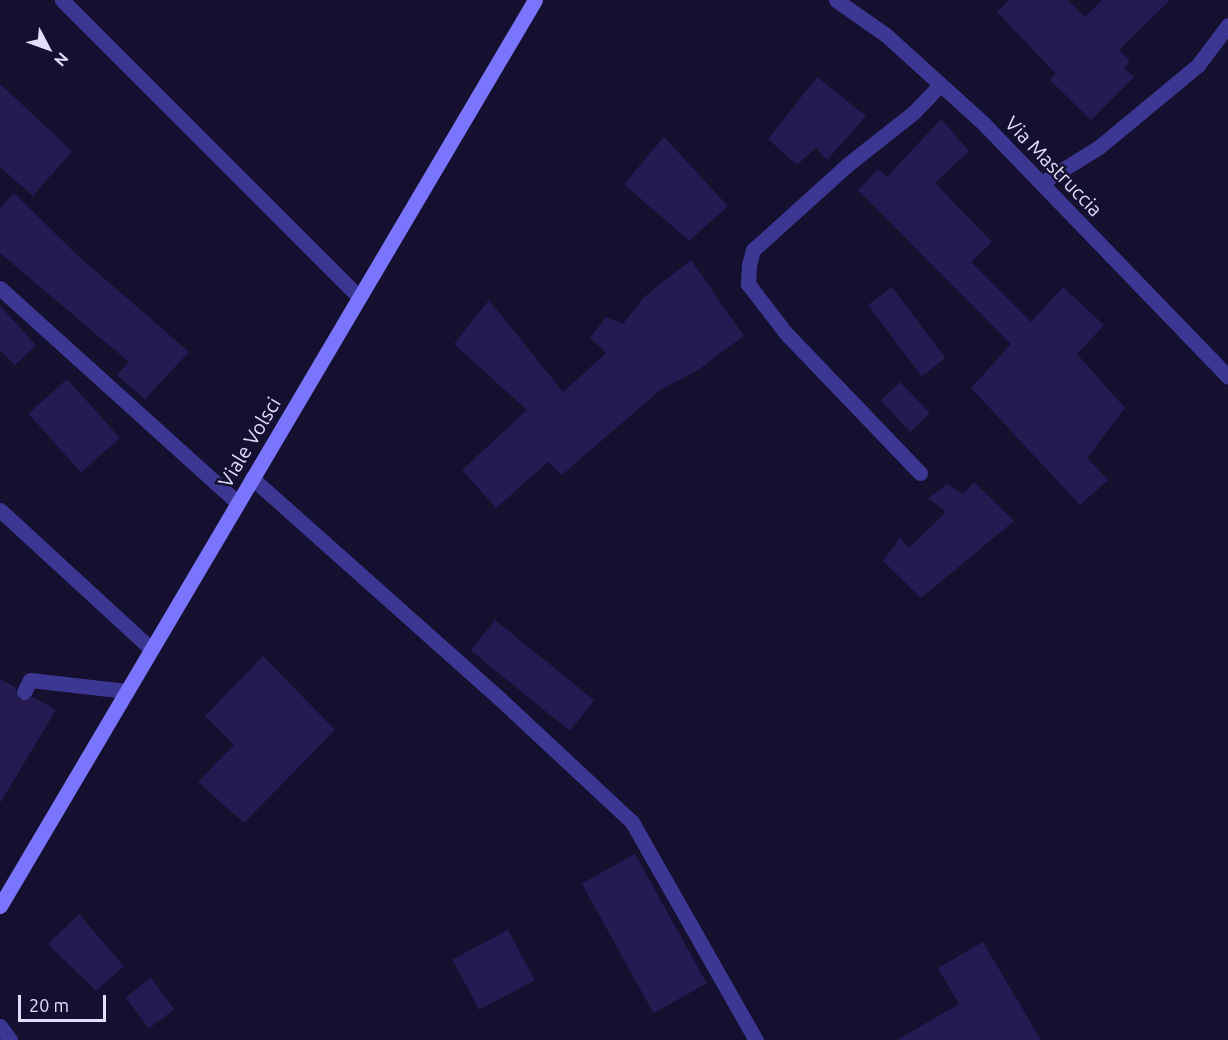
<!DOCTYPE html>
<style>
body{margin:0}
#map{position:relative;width:1228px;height:1040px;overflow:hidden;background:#15102f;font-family:Ubuntu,sans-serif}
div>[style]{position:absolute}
.building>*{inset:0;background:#261a52;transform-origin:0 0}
.service>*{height:15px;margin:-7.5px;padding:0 7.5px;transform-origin:7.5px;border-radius:7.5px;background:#3b3792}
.minor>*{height:15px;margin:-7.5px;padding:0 7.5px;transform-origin:7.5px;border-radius:7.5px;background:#3b3792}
.secondary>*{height:15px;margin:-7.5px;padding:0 7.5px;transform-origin:7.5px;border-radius:7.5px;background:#7a75ff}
span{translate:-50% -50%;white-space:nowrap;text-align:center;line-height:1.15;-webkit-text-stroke:5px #15102f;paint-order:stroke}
.street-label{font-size:20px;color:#e2deff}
.north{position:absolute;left:18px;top:18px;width:60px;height:60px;-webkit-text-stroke:4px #15102f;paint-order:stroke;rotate:131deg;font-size:16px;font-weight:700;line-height:24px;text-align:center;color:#e2deff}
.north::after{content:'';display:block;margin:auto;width:21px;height:27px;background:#e2deff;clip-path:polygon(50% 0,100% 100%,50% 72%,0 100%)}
.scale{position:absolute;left:18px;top:995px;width:88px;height:27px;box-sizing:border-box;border:3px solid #e2deff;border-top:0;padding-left:8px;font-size:18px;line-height:21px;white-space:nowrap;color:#e2deff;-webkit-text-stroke:4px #15102f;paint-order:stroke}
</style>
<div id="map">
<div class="building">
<div style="clip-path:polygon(1009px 0,1068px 0,1085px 17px,1102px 0,1170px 0,1119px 50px,1130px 61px,1124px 68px,1134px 77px,1091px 120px,1050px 80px,1056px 74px,997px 12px)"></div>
<div style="clip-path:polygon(817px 77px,866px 116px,827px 160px,816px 148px,797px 165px,768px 139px)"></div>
<div style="clip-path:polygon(0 84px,72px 151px,33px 196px,0 167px)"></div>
<div style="clip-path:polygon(941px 119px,969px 151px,935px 183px,992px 242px,971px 262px,1031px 322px,1063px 287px,1104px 325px,1077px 354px,1125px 408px,1087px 458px,1108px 480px,1080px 505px,971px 388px,1011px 344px,858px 190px,878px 169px,887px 177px)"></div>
<div style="clip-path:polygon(664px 137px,728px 206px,689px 241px,624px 184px)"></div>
<div style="clip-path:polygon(14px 193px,75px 253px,189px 352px,145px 399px,117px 375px,129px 362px,0 253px,0 208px)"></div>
<div style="clip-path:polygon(691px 260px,744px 336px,698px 370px,660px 390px,562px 475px,548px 462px,496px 508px,462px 470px,527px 410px,454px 344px,489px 300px,563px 392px,606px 353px,590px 338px,606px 317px,623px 324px,644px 297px)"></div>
<div style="left:892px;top:287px;width:89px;height:30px;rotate:53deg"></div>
<div style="clip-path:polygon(0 306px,36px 345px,15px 365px,0 350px)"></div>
<div style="left:67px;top:379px;width:79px;height:52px;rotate:48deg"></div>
<div style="left:900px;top:382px;width:43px;height:27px;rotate:46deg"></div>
<div style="clip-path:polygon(974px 482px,1014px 521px,921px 598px,883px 561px,900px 538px,909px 548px,946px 512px,928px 498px,947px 484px,963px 494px)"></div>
<div style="left:495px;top:620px;width:128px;height:39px;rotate:39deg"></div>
<div style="clip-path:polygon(263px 656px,335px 730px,244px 823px,198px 782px,234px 745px,205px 716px)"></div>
<div style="clip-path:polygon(0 679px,15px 687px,19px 700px,33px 697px,56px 710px,0 803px)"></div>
<div style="left:635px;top:854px;width:148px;height:61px;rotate:61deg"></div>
<div style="clip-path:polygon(79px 914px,124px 966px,96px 991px,48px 944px)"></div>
<div style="left:508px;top:930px;width:57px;height:63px;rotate:62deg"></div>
<div style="clip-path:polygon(983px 942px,1041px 1040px,897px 1040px,959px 1004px,938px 968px)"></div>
<div style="left:151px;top:978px;width:39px;height:32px;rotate:53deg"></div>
</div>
<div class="service">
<div style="left:62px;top:0;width:420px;rotate:45deg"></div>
<div style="left:1041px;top:183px;width:68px;rotate:-31.8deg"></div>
<div style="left:1099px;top:147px;width:129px;rotate:-39.6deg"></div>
<div style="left:1198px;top:65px;width:50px;rotate:-53.1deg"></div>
<div style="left:920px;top:473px;width:195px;rotate:-133.8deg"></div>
<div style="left:785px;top:332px;width:61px;rotate:-127.6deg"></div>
<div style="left:748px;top:284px;width:19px;rotate:-87deg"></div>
<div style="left:749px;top:265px;width:16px;rotate:-75deg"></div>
<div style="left:753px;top:250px;width:127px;rotate:-42.1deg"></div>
<div style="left:847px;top:165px;width:85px;rotate:-38.3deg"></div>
<div style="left:914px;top:112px;width:37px;rotate:-46deg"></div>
<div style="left:0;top:510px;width:205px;rotate:42.6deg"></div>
<div style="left:24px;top:692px;width:13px;rotate:-63deg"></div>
<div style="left:30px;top:680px;width:97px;rotate:6.5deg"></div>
<div style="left:0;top:1026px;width:17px;rotate:54deg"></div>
</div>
<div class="minor">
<div style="left:836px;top:0;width:61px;rotate:35deg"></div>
<div style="left:886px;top:35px;width:132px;rotate:42.2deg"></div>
<div style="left:984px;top:124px;width:351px;rotate:46deg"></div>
<div style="left:0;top:288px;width:319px;rotate:42.1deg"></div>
<div style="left:252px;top:478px;width:331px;rotate:41.7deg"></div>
<div style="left:499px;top:698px;width:182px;rotate:43deg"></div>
<div style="left:632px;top:822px;width:251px;rotate:60.4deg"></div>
</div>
<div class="secondary">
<div style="left:0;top:906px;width:1052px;rotate:-59.44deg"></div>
</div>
<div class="street-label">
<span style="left:1054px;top:166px;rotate:46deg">Via Mastruccia</span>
<span style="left:249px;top:442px;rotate:-59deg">Viale Volsci</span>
</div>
<div class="north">N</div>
<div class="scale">20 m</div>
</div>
